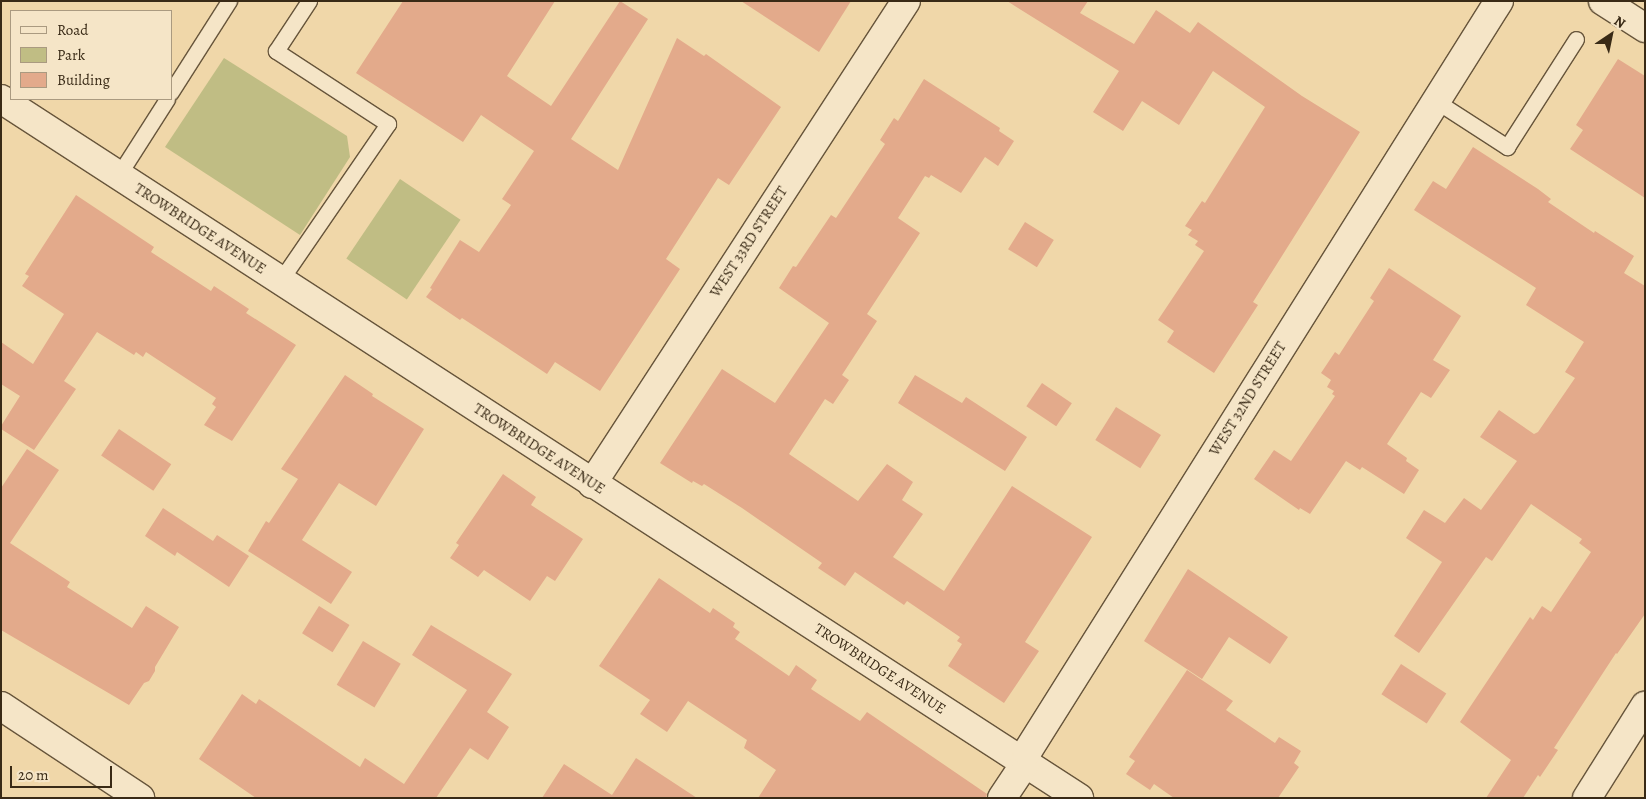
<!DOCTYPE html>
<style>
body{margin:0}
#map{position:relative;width:1646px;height:799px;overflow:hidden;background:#f0d7a9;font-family:Alegreya,serif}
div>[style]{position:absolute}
.green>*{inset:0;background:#c0bd84;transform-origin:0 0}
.building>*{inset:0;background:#e3aa8b;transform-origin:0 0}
.roads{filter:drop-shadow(1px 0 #67553b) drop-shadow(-1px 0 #67553b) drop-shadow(0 1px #67553b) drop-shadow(0 -1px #67553b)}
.service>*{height:15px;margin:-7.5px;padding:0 7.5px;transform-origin:7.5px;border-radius:7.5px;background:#f5e5c7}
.minor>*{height:28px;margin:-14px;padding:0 14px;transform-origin:14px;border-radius:14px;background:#f5e5c7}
span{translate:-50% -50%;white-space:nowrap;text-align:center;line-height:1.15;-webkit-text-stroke:4px #f5e5c7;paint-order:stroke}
.street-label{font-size:15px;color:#392a16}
.frame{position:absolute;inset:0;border:2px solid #392a16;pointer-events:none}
.legend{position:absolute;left:10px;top:10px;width:162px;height:90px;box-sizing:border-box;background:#f5e5c7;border:1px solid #aa9a80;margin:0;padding:6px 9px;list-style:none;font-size:15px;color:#392a16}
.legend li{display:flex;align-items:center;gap:10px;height:25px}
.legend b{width:25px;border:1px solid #aa9a80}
.north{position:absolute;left:1586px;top:10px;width:50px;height:50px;-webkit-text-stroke:4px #f5e5c7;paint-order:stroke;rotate:34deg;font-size:14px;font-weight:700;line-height:20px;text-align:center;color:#392a16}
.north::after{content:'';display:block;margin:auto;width:18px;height:22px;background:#392a16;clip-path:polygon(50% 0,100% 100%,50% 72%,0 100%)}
.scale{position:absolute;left:10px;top:766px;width:102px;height:22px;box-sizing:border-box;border:2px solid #392a16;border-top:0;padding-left:6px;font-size:15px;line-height:18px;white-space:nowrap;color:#392a16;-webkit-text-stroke:4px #f5e5c7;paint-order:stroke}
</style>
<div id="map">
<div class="green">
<div style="clip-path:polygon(224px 58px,347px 136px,350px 157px,300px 235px,165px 147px)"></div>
<div style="left:400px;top:179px;width:73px;height:96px;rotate:34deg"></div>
</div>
<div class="building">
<div style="clip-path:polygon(403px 1px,555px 1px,507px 76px,551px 106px,620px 1px,648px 19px,571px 139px,618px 170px,677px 38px,704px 56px,706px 54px,781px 107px,729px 185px,718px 178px,666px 259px,680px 269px,600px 391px,555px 362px,547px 374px,462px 318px,460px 320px,426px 297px,432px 289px,430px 288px,460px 240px,479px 252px,511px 205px,502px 199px,534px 151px,481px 115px,463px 142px,356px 73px)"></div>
<div style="clip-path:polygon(741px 1px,851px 1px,819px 52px)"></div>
<div style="clip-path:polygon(1007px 1px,1088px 1px,1080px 13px,1134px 44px,1156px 10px,1190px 33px,1198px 22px,1302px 96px,1360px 132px,1253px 302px,1258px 305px,1214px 373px,1167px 342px,1174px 331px,1158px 320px,1204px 251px,1195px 245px,1198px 241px,1188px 235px,1192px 230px,1185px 226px,1200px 204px,1202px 201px,1205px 203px,1265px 107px,1213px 71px,1179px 125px,1142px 101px,1123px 131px,1093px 112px,1119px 71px)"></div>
<div style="clip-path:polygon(1618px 59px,1645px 76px,1645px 198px,1570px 149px,1583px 130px,1576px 125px)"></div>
<div style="clip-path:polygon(924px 79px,1000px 128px,999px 131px,1014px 141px,998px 166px,985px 157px,961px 193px,931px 175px,929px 178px,925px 176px,898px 218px,920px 233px,867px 314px,877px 321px,842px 375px,849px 380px,833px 404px,825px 399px,789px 454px,858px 501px,887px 464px,913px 482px,902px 500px,923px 514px,893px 557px,944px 591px,1012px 486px,1092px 537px,1025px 642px,1039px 651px,1004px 703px,948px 666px,962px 644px,957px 641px,960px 637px,907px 601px,904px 605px,855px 572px,845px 586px,818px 568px,822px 563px,742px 508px,704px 484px,702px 486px,693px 481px,692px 483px,660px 463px,722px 369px,775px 403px,829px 323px,779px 288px,793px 266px,796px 267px,831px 215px,836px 218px,885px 144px,880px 140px,894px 118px,898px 121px)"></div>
<div style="clip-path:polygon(1473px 147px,1538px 189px,1551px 199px,1548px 202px,1594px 233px,1595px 231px,1634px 256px,1624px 273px,1645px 286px,1645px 614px,1617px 654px,1616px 653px,1554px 748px,1558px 750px,1540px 777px,1538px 775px,1523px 798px,1486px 798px,1511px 760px,1460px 722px,1530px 617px,1533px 620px,1542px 606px,1551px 612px,1591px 552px,1579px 543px,1582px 539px,1531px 504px,1492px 561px,1486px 557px,1419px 653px,1394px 636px,1442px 562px,1406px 538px,1424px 510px,1445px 523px,1464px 498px,1481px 510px,1517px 461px,1480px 437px,1499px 410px,1534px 434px,1538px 432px,1575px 378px,1565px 372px,1584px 342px,1526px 305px,1536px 288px,1414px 210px,1433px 181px,1446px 189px)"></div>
<div style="clip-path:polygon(76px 195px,154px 247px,151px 252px,211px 291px,214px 286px,249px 309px,246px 313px,296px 345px,232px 441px,204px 425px,216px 407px,212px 404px,216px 398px,146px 352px,143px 357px,136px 352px,134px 355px,97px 332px,64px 381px,76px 389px,34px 450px,1px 429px,1px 426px,20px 396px,1px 384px,1px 342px,33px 364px,64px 314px,22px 286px,29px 276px,25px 274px)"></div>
<div style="left:1025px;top:222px;width:34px;height:32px;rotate:32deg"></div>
<div style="clip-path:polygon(1389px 268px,1461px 316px,1433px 360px,1450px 370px,1431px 398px,1421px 392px,1387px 444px,1407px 458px,1406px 461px,1419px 470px,1404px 494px,1362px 467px,1360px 470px,1346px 461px,1310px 514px,1300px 508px,1299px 510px,1254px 479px,1274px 450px,1291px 461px,1335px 396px,1332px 394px,1334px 391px,1327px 387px,1331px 380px,1321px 373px,1335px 352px,1339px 355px,1374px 301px,1370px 298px)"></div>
<div style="clip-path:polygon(345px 375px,373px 394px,372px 396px,424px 429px,376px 506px,339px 483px,302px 540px,352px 572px,331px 604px,248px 551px,266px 521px,269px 523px,298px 479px,281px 469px)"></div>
<div style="clip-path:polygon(915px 375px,962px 403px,966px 397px,1027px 437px,1005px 471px,898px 403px)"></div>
<div style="left:1042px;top:383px;width:36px;height:28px;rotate:34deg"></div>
<div style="left:1116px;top:407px;width:53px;height:39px;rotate:32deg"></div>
<div style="left:119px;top:429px;width:63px;height:32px;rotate:34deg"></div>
<div style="clip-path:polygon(27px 449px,59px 470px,10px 543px,70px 582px,67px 587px,132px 628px,146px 606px,179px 627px,155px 667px,155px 671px,149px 681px,144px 683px,129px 705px,1px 630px,1px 488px)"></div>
<div style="clip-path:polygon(503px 474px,536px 497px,531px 505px,583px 539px,555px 581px,547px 576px,530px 601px,484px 570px,478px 577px,450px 558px,459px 545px,456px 543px)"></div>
<div style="clip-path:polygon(163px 508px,213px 541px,217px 535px,249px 556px,229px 587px,177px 552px,175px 556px,145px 536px)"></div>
<div style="clip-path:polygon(1188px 569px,1288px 637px,1270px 664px,1229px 637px,1202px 679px,1144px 641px)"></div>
<div style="clip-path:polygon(659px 578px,710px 613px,713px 608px,735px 623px,733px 627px,740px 632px,735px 639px,789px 676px,796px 665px,817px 680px,811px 689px,860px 721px,867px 712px,987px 794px,986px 798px,758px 798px,776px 770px,744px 748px,747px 740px,688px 701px,667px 732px,640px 714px,650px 700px,599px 666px)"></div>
<div style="left:319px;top:606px;width:36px;height:32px;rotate:32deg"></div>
<div style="clip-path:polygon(431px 625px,512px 674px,487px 712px,509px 727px,488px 760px,470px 748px,436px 798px,256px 798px,199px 759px,242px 694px,256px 704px,259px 699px,360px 767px,365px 758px,404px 784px,467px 690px,412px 655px)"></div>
<div style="left:363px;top:641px;width:44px;height:51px;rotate:31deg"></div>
<div style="left:1401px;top:664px;width:54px;height:36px;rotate:33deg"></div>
<div style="clip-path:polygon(1187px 670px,1233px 701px,1226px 710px,1275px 743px,1279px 737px,1301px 751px,1294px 763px,1299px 767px,1278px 798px,1174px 798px,1154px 784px,1150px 790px,1126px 774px,1135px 761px,1129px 757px)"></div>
<div style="clip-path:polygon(636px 758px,697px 798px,542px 798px,564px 764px,612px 795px)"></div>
</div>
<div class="roads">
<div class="service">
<div style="left:171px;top:92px;width:108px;rotate:-57.5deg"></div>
<div style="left:1436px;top:101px;width:85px;rotate:32.9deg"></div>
<div style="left:1507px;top:147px;width:128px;rotate:-57.4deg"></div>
<div style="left:118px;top:176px;width:91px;rotate:-57.5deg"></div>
<div style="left:280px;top:281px;width:191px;rotate:-55.5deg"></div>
<div style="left:388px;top:124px;width:134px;rotate:-146.9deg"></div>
<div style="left:276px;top:51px;width:60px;rotate:-56.6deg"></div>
</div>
<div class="minor">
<div style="left:1603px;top:1px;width:50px;rotate:32.7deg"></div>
<div style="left:1px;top:99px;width:1285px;rotate:32.96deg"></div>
<div style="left:592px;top:484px;width:576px;rotate:-56.97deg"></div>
<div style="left:1px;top:706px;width:167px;rotate:33.5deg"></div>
<div style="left:1002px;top:798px;width:43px;rotate:-56.3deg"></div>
<div style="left:1026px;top:762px;width:10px;rotate:-84deg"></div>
<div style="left:1027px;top:752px;width:887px;rotate:-57.85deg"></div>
<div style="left:1587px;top:798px;width:109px;rotate:-57.8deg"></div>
</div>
</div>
<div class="street-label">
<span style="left:200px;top:229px;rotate:33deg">TROWBRIDGE AVENUE</span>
<span style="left:749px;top:242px;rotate:-57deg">WEST 33RD STREET</span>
<span style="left:1248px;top:399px;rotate:-58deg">WEST 32ND STREET</span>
<span style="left:539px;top:449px;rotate:33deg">TROWBRIDGE AVENUE</span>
<span style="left:880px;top:669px;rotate:33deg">TROWBRIDGE AVENUE</span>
</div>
<div class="frame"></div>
<ul class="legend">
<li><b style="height:6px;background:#f5e5c7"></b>Road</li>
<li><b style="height:14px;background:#c0bd84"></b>Park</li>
<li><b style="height:14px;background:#e3aa8b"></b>Building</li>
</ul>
<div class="north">N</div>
<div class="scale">20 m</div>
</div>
